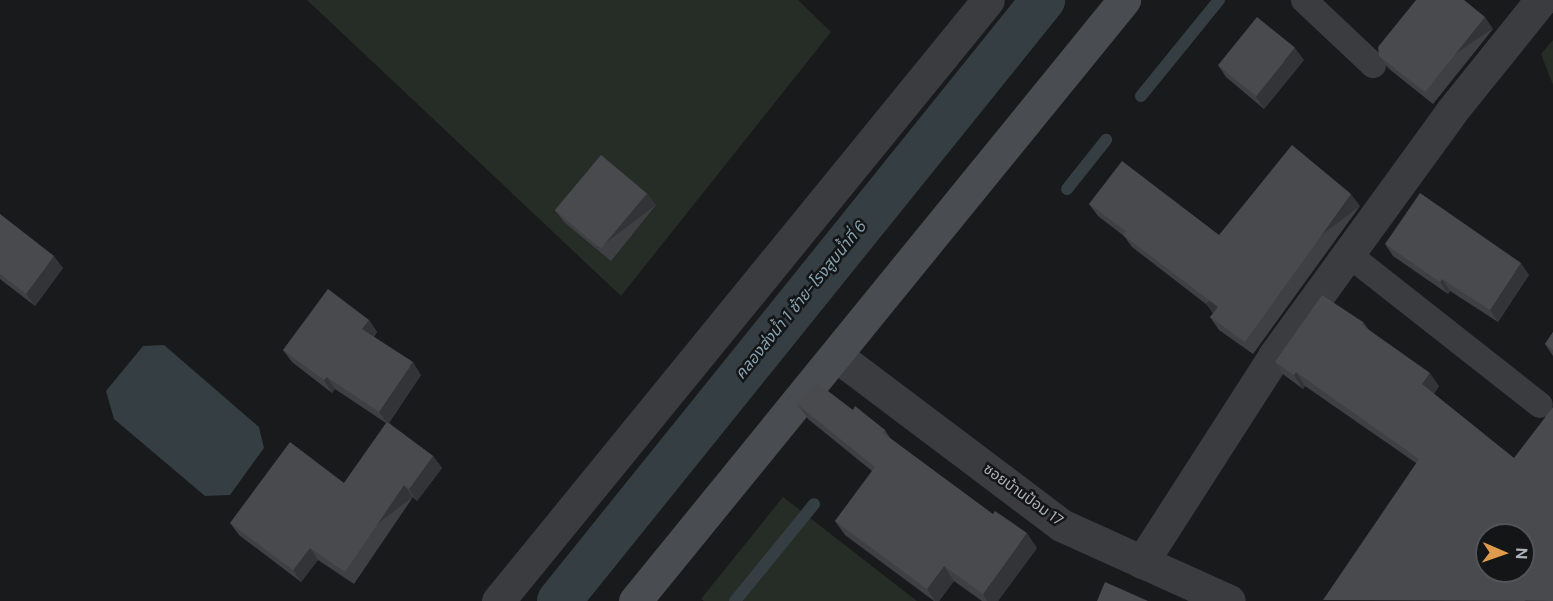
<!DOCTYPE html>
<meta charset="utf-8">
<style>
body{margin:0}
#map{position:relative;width:1553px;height:601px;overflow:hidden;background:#191a1b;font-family:"DM Sans","Noto Sans Thai",sans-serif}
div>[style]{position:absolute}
.green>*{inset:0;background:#262d26}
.water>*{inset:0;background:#343e43}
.stream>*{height:12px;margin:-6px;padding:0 6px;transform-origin:6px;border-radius:6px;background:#343e43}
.canal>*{height:44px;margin:-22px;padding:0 22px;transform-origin:22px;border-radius:22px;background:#343e43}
.service>*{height:26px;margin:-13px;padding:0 13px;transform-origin:13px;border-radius:13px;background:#3b3c40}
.minor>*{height:33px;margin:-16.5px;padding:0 16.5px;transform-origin:16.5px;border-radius:16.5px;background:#3b3c40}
.secondary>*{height:33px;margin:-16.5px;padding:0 16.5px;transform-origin:16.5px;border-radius:16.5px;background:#494c50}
.wall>*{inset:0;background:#3f4043}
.shaded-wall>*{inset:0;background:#333437;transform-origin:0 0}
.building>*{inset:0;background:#494a4e;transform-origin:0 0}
span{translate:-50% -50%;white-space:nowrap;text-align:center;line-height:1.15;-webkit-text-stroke:5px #141516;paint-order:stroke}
.street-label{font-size:15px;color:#adb3ba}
.water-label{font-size:16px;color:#88a3b1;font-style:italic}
.north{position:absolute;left:1475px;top:523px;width:60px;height:60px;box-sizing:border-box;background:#141516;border:2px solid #515458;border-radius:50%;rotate:92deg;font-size:16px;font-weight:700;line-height:24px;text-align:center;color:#adb3ba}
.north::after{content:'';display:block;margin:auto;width:21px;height:27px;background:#e09a4c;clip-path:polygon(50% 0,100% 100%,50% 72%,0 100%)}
</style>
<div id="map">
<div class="green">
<div style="clip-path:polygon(307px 0,798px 0,831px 32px,621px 296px)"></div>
<div style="clip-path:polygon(1553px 40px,1553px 85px,1541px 54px)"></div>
<div style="clip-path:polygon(783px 497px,917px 601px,704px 601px,701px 599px)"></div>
</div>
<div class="water">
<div style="clip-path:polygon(164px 345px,259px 427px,264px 448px,230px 495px,205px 496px,114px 419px,106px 391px,143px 346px)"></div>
</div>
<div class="stream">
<div style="left:1141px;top:96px;width:124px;rotate:-50.9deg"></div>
<div style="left:1067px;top:189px;width:63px;rotate:-51.5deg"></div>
<div style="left:735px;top:601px;width:125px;rotate:-50.8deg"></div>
</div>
<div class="canal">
<div style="left:559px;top:601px;width:772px;rotate:-51.15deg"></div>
</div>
<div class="service">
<div style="left:1304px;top:0;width:95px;rotate:43.3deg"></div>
<div style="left:1348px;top:254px;width:244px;rotate:38.2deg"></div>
</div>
<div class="minor">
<div style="left:837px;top:356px;width:281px;rotate:37deg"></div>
<div style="left:1061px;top:525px;width:184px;rotate:24.3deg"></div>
<div style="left:1142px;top:562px;width:245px;rotate:-57.3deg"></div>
<div style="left:1274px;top:356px;width:301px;rotate:-54deg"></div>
<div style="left:1451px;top:112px;width:144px;rotate:-51.2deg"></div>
<div style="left:498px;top:601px;width:775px;rotate:-50.81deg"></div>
</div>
<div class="secondary">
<div style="left:635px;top:601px;width:775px;rotate:-50.87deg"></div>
</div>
<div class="wall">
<div style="clip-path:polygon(1493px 29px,1433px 104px,1388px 68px,1379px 56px)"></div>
<div style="clip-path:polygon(1304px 60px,1264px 109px,1226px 77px,1218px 65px)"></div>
<div style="clip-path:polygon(1089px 204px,1219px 235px,1360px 206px,1253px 354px,1219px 330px,1210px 317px,1215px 311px,1132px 247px,1124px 236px,1098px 216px)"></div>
<div style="clip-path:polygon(656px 205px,611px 261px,564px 222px,555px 210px)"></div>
<div style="clip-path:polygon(0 214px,63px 268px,35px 306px,0 279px)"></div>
<div style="clip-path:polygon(1385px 244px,1529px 275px,1498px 322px,1450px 291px,1448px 294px,1393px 256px)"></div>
<div style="clip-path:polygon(369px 320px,377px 332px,374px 337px,421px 375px,389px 423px,433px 456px,442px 468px,417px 501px,413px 497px,354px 584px,318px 560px,301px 582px,239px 535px,230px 523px,344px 483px,386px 423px,335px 389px,332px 393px,292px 362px,283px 350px)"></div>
<div style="clip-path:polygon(1363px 322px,1369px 330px,1439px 386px,1434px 394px,1553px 601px,1416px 463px,1305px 386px,1303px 389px,1284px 375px,1275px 362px)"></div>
<div style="clip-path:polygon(1553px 332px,1553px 356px,1545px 344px)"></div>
<div style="clip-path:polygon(797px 404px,853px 410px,885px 430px,890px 438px,1037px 548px,998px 601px,982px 601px,954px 581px,939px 601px,934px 601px,845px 535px,835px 521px,872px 471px,808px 419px)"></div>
</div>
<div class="shaded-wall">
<div style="left:1485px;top:17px;width:14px;height:96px;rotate:56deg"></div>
<div style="clip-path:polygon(1295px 48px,1304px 60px,1264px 109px,1256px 97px)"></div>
<div style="left:647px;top:193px;width:15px;height:72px;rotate:53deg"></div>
<div style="left:1351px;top:194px;width:15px;height:182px;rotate:53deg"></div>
<div style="clip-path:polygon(54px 256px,63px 268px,35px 306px,26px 294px)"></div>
<div style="clip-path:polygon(1521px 263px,1529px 275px,1498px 322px,1490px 310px)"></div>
<div style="clip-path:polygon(1442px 279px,1450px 291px,1448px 294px,1440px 282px)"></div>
<div style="clip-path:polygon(369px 320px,377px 332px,371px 341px,362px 329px)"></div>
<div style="clip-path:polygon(413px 362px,421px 375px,388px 424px,379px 412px)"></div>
<div style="clip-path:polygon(1296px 372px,1305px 386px,1303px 389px,1294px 375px)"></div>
<div style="clip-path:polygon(1430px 373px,1439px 386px,1431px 398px,1422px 384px)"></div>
<div style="clip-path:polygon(327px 377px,335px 389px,332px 393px,324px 380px)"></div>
<div style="clip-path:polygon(433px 456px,442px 468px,417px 501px,409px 489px)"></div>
<div style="left:404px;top:485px;width:15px;height:105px;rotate:53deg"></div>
<div style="clip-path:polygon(1027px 533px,1037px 548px,998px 601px,987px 601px,983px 594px)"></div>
<div style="clip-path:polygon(310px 548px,318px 560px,301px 582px,293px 570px)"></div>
<div style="clip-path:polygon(944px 566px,954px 581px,939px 601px,935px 601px,927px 589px)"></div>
</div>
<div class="building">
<div style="clip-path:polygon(1416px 0,1464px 0,1485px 17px,1425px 92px,1379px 56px,1378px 47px)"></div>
<div style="left:1257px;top:17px;width:49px;height:62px;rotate:39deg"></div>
<div style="clip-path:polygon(1292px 145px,1351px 194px,1245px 342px,1210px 317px,1218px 307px,1123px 235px,1126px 231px,1089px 204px,1122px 161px,1219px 235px)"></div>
<div style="left:601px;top:155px;width:60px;height:72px;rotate:40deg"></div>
<div style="clip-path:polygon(1420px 193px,1521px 263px,1490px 310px,1442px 279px,1440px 282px,1385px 244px)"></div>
<div style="clip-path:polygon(0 214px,54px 256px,26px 294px,0 274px)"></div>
<div style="clip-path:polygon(328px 289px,369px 320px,362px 329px,413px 362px,379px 412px,327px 377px,324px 380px,283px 350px)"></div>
<div style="clip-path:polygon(evenodd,1322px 295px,1363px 322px,1362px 325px,1430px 373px,1422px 384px,1514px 458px,1553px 407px,1553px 601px,1323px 600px,1419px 459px,1296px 372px,1294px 375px,1275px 362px,1322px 295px,1487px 535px,1523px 535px,1523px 571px,1487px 571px,1487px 535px)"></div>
<div style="clip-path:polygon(1553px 332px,1553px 350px,1545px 344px)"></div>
<div style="clip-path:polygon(816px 382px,853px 410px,855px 406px,885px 430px,883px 433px,993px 514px,995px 511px,1027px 533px,983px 594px,944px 566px,927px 589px,835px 521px,875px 467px,797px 404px)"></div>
<div style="clip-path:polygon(387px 422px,433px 456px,409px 489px,404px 485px,345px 572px,310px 548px,293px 570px,230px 523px,290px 442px,344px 483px)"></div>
<div style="clip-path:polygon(1105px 582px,1148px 601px,1097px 601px)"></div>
</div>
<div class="street-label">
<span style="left:1023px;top:495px;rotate:36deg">ซอยบ้านป้อม 17</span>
</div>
<div class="water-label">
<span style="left:801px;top:300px;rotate:-51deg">คลองส่งน้ำ 1 ซ้าย-โรงสูบน้ำที่ 6</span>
</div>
<div class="north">N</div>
</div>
